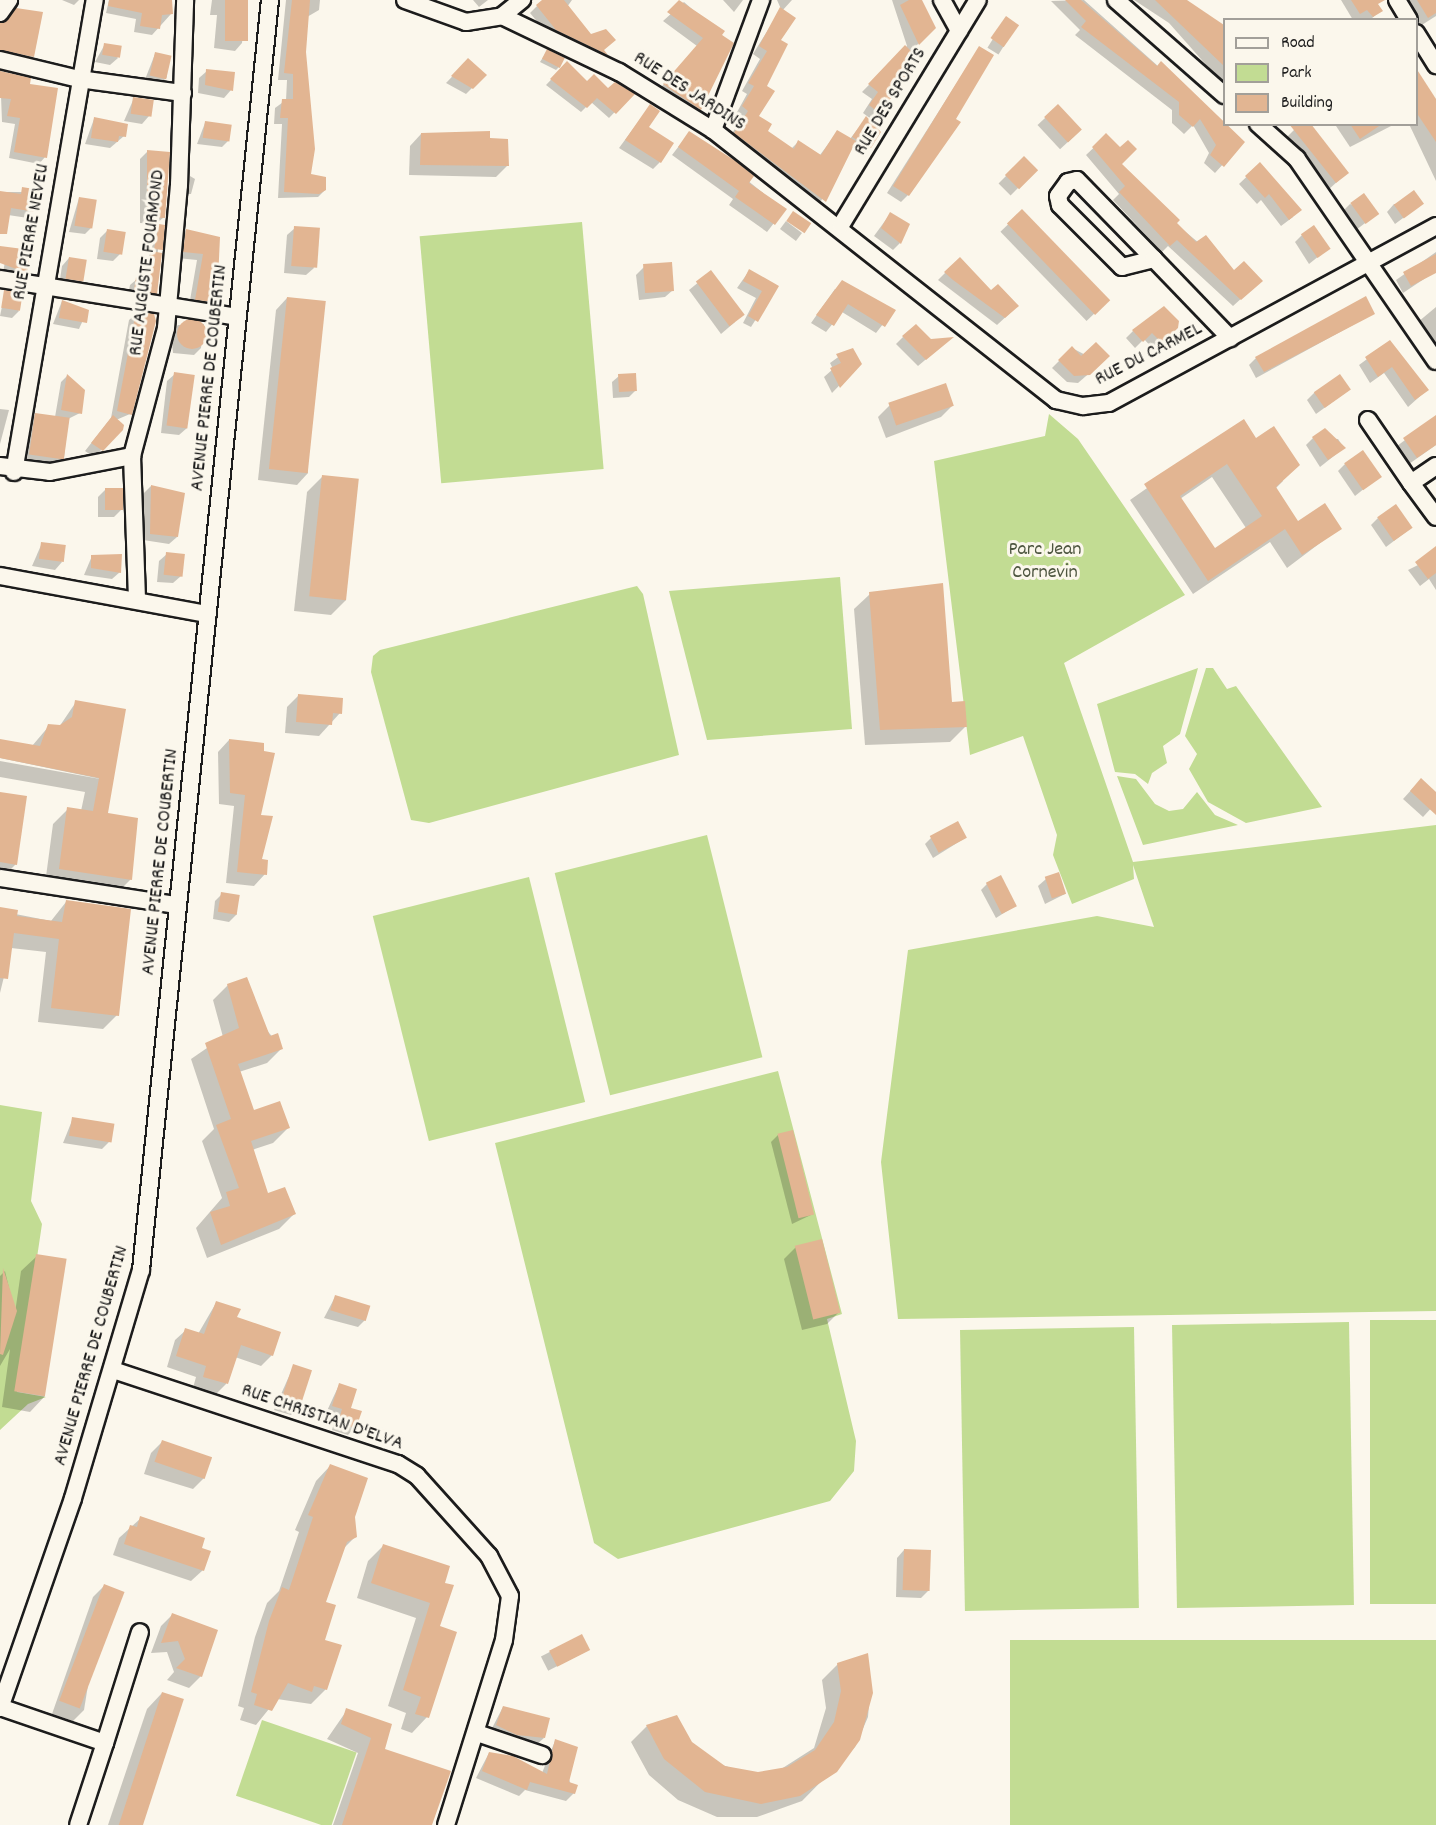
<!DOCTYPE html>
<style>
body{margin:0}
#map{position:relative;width:1436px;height:1825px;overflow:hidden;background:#fbf7ec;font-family:Dekko,sans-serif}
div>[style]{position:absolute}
.green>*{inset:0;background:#c2dc93;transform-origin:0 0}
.shadow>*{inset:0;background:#0003;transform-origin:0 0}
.building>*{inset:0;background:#e2b592;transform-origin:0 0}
.round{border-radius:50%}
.roads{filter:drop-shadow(2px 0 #1c1c1c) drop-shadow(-2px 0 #1c1c1c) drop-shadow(0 2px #1c1c1c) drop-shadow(0 -2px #1c1c1c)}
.minor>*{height:16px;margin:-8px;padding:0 8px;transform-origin:8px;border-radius:8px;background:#fbf7ec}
span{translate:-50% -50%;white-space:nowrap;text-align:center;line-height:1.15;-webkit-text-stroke:6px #fbf7ec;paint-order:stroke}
.street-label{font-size:20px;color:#1c1c1c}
.park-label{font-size:20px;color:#4e5640}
.legend{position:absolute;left:1223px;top:18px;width:195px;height:108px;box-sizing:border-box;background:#fbf7ec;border:2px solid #a29f99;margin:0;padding:8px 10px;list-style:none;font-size:18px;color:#1c1c1c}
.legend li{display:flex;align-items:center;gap:12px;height:30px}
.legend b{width:30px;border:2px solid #a29f99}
</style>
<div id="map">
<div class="green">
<div style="left:582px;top:222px;width:248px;height:163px;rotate:85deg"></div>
<div style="clip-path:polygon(1049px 414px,1078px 439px,1185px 595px,1064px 663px,1133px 862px,1436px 825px,1436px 1311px,898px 1319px,881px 1162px,908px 950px,1097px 916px,1154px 927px,1133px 865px,1134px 879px,1072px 904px,1053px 855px,1057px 835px,1023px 736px,970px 755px,934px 461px,1045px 436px)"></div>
<div style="clip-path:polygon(840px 577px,852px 729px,707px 740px,669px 591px)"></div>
<div style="clip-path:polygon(637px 586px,643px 594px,679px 755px,429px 823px,411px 820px,371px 672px,373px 656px,380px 650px)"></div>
<div style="clip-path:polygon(1198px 668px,1180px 734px,1163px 746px,1167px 763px,1152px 773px,1148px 784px,1135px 774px,1115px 772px,1097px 704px)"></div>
<div style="clip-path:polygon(1206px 668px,1213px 668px,1227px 689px,1236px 686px,1322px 807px,1246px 823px,1208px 802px,1189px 769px,1197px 754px,1185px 736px)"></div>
<div style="clip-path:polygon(1117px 776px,1136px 779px,1155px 804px,1169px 811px,1183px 809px,1197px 792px,1215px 815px,1238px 825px,1143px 845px)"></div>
<div style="left:707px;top:835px;width:229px;height:157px;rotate:76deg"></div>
<div style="left:529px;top:877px;width:232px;height:161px;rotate:76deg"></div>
<div style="clip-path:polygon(778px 1071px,842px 1314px,827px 1319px,856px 1441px,854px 1471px,830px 1501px,618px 1559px,594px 1543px,495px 1143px)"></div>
<div style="clip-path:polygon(0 1105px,42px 1112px,31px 1201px,42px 1224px,17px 1392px,46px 1397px,28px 1404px,0 1430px)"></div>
<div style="left:1436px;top:1320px;width:284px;height:66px;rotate:90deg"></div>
<div style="left:1349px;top:1322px;width:283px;height:177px;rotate:89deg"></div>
<div style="left:1134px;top:1327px;width:281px;height:174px;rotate:89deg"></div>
<div style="left:1436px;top:1640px;width:185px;height:426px;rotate:90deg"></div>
<div style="left:262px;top:1720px;width:100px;height:80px;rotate:19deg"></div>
</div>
<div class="shadow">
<div style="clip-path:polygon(62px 0,79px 0,74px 5px)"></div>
<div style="clip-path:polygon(109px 0,171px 0,171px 14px,152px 35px,134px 32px,136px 19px,106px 13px)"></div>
<div style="clip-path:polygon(212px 0,247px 0,242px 43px,235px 51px,214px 48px,217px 15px,210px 15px)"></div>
<div style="clip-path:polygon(286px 0,320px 0,319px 10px,307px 17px,304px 52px,310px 175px,325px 190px,318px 197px,278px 198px,282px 124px,274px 124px,275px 108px,286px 100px,287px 80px,278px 80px)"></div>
<div style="clip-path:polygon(473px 0,488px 0,479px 7px)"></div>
<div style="clip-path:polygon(543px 0,572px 0,567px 7px,606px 55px,600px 61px,550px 37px,530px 13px)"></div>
<div style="clip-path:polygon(723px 0,743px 0,734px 12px)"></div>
<div style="clip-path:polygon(777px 0,792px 0,782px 11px,757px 117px,766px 131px,791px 149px,798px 142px,820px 155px,837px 132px,850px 139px,866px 118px,879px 132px,863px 154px,852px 147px,817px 208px,727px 141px,742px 118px,736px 114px,747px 94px,742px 91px,760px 59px,753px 54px,781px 9px)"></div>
<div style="clip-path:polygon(892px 0,920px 0,934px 28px,910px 52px,871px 119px,863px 113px,872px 99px,862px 92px,907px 46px)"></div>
<div style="clip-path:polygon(1084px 0,1243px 142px,1215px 173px,1204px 163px,1209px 153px,1193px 125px,1184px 134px,1172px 123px,1172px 110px,1075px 35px,1080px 30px,1051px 1px)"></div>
<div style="clip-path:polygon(1134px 0,1185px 0,1222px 25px,1215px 32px,1224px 40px,1224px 85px,1169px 23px)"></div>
<div style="clip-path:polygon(1341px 0,1375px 0,1381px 10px,1370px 20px,1353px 20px)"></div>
<div style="clip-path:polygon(1401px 0,1436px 0,1436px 16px,1417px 28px)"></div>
<div style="clip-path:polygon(684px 2px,732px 44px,693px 116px,657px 92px,697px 46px,663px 21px)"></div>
<div style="left:1006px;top:18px;width:13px;height:35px;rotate:32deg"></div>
<div style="clip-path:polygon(0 25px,33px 57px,26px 64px,0 59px)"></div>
<div style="clip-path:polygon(105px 44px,118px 58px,110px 65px,95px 62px)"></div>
<div style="clip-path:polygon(979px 48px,908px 195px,901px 202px,887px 193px)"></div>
<div style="clip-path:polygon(547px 51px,559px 67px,556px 70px,540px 62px)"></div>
<div style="clip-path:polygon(155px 54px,167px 77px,159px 85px,144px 82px)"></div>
<div style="clip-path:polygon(468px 60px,485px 75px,466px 94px,446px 83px)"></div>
<div style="clip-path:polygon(567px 63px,587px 83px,632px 94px,609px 118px,591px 102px,581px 112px,546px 85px)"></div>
<div style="clip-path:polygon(0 71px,29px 79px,45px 157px,39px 164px,9px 158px,15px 124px,2px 122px)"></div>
<div style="clip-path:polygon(207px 71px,231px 90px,224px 98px,198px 93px,199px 78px)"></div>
<div style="clip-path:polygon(1416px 71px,1436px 102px,1436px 181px,1409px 124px,1416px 124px)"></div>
<div style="clip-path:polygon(134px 98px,149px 116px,142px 124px,124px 121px)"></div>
<div style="clip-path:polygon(650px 106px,647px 127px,660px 162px,653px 169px,619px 148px)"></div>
<div style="left:1058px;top:106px;width:33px;height:28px;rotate:47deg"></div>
<div style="clip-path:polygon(94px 119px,124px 136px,110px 148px,85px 144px)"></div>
<div style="clip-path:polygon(205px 123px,229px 140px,222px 147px,197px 144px)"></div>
<div style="clip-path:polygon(1300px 124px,1347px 173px,1328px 190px,1287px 137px)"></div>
<div style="clip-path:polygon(1395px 124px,1350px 147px,1336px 126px,1338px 124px)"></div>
<div style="clip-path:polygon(689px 133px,784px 210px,767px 232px,729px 205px,733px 199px,672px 155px)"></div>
<div style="clip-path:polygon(421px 134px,489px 140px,507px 166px,496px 177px,409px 175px,410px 146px)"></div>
<div style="clip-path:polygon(1106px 136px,1119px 149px,1120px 164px,1175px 223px,1253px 288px,1233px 306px,1168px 246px,1162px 252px,1113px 200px,1119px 194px,1086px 155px)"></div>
<div style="clip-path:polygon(147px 152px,164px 217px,156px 224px,140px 223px,140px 159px)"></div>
<div style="left:1024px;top:158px;width:17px;height:36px;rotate:45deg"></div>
<div style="clip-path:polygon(1260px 164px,1293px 217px,1281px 226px,1261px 200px,1257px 204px,1239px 184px)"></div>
<div style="clip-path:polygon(190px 176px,195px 179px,191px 194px,186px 194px)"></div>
<div style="clip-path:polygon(38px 192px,28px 218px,8px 215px,0 221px,1px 192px)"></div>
<div style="clip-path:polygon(79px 198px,91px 228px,85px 234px,69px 232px)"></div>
<div style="clip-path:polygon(1350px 204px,1377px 214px,1356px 230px,1343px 211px)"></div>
<div style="clip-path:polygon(1394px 204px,1422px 204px,1395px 224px,1387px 212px)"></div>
<div style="left:1022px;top:211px;width:124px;height:30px;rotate:46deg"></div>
<div style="clip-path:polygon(890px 214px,900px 243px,893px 250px,874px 236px)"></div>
<div style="left:786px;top:221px;width:20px;height:10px;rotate:37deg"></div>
<div style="clip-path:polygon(159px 226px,156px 293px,150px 299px,128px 295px,130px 285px,143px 274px)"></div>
<div style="clip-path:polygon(295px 228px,314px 268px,306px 275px,284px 273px,287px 235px)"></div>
<div style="clip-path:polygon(186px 230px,219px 238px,216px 301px,209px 308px,189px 306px,197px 260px,177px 258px,179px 237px)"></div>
<div style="clip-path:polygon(107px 231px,120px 254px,113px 261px,97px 259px,100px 238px)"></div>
<div style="clip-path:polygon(1302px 235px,1329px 248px,1309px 264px,1295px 242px)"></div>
<div style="clip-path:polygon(1436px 252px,1436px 271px,1403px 293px,1396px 280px)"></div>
<div style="clip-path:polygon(6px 257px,25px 272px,18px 279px,2px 277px)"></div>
<div style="clip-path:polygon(69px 258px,82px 281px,74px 288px,59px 286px,62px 266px)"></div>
<div style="clip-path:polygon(959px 259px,1010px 313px,997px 325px,938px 280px)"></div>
<div style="clip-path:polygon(644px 267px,673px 290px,665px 297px,639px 300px,636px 275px)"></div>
<div style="clip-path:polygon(749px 271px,777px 286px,751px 327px,743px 323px,756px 298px,737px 288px)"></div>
<div style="clip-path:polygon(711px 272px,735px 322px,721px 334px,689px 290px)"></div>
<div style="clip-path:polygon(835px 289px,894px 310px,876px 333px,842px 312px,826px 332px,811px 323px)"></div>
<div style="clip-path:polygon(5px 292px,19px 311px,12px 318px,0 316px)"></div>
<div style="clip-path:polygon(287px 298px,308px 473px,297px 485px,258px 480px,276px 310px)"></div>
<div style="clip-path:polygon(62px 301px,87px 311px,79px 329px,53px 324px)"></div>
<div style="clip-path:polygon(1436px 307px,1436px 347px,1418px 322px)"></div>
<div style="clip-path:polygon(137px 313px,130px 414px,116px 420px,121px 430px,94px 457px,85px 451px,111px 418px,129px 320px)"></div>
<div style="clip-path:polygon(1373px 314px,1256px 378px,1249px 365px,1256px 358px)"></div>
<div style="clip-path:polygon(204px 324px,201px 348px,194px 355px,173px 353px,171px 332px,178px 325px)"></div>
<div style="clip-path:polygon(1177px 327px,1154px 350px,1144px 339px,1135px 348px,1126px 338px,1133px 331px)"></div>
<div style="clip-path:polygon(903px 337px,930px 341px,944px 344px,918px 366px,896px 344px)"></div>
<div style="clip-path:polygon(1390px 342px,1427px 390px,1408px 407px,1384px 373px,1370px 383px,1359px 365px)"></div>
<div style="clip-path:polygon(1072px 348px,1101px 363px,1078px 383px,1067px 382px,1052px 368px)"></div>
<div style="clip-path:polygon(848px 350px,860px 364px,832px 393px,824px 377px,833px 369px,830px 363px)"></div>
<div style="clip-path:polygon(175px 374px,187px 428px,179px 435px,161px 433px,167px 381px)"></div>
<div style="clip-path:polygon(67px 376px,80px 413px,68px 419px,64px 458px,58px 464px,27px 460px,29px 420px,36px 414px,55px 417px,61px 382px)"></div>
<div style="clip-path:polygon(619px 376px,635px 391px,629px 397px,613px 398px,612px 382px)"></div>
<div style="clip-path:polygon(1349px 390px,1316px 414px,1307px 400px,1314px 393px)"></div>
<div style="clip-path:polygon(890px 405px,953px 405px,941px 417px,886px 438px,878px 417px)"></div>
<div style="clip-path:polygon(0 409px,9px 410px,0 444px)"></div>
<div style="clip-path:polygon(1436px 417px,1436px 445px,1409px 464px,1397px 446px)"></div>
<div style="clip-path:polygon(evenodd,1243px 421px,1283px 481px,1275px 489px,1298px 523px,1340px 528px,1287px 568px,1270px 542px,1193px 594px,1130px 500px,1243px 421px,1212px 477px,1246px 528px,1214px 550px,1180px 499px,1212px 477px)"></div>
<div style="clip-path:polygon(1313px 438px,1338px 439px,1344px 448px,1320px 467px,1306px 445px)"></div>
<div style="clip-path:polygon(1345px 464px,1380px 476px,1355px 496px,1338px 471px)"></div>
<div style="clip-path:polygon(322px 477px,346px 600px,331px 615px,294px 611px,307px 492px)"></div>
<div style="clip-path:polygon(151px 486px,177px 537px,169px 544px,143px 540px,144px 493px)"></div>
<div style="clip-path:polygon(106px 489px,121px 510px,114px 517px,98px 517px,98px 497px)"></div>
<div style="clip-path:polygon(1378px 518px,1411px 528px,1386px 547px,1371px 525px)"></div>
<div style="clip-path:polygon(42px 543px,62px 562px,55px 570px,32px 566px)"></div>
<div style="clip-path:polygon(167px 554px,181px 576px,173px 583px,157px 582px,159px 561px)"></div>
<div style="clip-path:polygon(92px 556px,120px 572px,112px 579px,84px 575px)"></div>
<div style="clip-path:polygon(1436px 556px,1436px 590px,1429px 579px,1420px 586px,1408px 570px)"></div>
<div style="clip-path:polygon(870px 594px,966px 726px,950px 742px,865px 745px,854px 609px)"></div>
<div style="clip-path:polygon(298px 696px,340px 713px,319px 736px,285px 733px,287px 707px)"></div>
<div style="clip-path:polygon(76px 702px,124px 710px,106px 815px,131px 879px,116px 894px,45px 884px,53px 824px,68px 809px,81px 811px,85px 792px,0 777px,0 761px,106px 780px,0 758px,0 741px,32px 746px,49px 726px,59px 727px)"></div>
<div style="clip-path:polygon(229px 740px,259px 816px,271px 817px,261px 861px,265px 874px,254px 886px,226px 883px,234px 806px,219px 804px,218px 752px)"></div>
<div style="clip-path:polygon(1413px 788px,1436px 794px,1436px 803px,1423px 817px,1403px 799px)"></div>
<div style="clip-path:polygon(0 793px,16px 864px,1px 879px,0 879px)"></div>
<div style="clip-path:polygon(931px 838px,965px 838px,933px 858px,925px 844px)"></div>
<div style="clip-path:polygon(1046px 879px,1065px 894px,1045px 904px,1038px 886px)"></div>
<div style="clip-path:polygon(987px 884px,1015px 906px,996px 918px,981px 890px)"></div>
<div style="clip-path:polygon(222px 894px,237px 914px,229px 922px,213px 919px,215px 901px)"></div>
<div style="clip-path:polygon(66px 902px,117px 1015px,103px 1029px,38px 1022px,46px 952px,11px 948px,0 993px,0 911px,51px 921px)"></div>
<div style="clip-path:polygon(228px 985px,282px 1048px,267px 1063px,239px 1072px,253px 1112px,288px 1128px,273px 1143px,252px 1150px,267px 1195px,294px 1214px,279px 1229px,207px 1258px,196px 1228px,222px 1198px,202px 1141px,214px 1129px,191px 1059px,223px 1037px,213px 1000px)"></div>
<div style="clip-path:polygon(73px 1118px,110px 1141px,102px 1149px,63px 1143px)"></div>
<div style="clip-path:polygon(778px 1135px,813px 1214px,792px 1224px,771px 1142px)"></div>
<div style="clip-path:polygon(796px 1247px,839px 1312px,827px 1324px,802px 1330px,784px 1259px)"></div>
<div style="clip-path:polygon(37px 1256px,45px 1396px,30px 1412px,2px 1407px,10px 1349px,0 1366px,0 1276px,5px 1271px,15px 1313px,21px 1271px)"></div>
<div style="clip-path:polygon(335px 1297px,365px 1320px,358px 1327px,324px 1318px)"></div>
<div style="clip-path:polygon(216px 1303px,272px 1355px,261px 1366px,235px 1357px,226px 1384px,216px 1394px,193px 1388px,196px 1377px,167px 1367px,175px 1340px,186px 1330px,198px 1334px)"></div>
<div style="clip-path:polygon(294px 1365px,298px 1408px,291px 1415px,274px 1410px)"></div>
<div style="clip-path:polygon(339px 1385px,355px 1427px,348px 1435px,332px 1430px,336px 1416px,326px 1413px)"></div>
<div style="clip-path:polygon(162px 1442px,204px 1478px,193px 1489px,144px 1474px,151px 1453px)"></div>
<div style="clip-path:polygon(330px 1466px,353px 1517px,355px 1537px,342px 1550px,324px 1603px,326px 1689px,311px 1704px,277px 1699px,256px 1725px,240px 1720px,244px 1708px,238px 1706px,255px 1637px,267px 1603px,279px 1591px,299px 1532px,295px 1530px,316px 1481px)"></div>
<div style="clip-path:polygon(141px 1518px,200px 1549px,203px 1570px,191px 1581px,113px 1555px,119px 1538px)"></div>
<div style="clip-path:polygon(383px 1546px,443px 1584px,427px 1717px,412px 1733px,401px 1729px,406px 1713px,388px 1706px,416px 1618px,357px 1598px,368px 1561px)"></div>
<div style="clip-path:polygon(904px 1550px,928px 1591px,921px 1598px,896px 1597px,897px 1558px)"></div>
<div style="clip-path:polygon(104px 1586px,84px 1710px,73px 1721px,52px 1714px,93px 1597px)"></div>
<div style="clip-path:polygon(172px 1615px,201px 1676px,189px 1688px,167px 1680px,174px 1672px,167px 1652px,151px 1653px,161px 1626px)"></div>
<div style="left:581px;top:1636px;width:16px;height:45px;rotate:63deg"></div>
<div style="clip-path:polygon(838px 1664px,871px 1679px,868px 1717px,855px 1747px,802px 1801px,757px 1817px,717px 1817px,678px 1800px,649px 1775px,631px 1742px,647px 1726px,691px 1743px,716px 1763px,747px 1773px,778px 1771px,814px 1748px,826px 1708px,822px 1680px)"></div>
<div style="clip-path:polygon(162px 1693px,141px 1825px,108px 1825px,147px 1709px)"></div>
<div style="clip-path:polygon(503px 1707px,544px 1738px,536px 1745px,490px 1732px)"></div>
<div style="clip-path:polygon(347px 1710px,383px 1750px,431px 1825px,333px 1825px,358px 1753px,327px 1739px)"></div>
<div style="clip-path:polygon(555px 1741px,574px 1793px,566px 1801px,525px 1790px,519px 1796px,476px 1778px,489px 1753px,542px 1773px)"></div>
</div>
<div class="building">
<div style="clip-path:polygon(109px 0,172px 0,173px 14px,162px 15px,160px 29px,140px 26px,142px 13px,108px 6px)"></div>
<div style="left:225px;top:0;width:23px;height:41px"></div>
<div style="clip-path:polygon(292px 0,310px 0,306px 52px,315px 149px,311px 174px,326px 177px,326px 190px,319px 194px,284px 192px,288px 118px,280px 118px,282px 99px,293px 99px,293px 74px,284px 73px)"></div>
<div style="clip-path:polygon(542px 0,564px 0,591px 34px,606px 29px,616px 40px,604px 50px,608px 55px,556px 30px,536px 5px)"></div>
<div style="clip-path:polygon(679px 0,725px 31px,722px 35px,734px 43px,701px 110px,663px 84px,703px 38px,667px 12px)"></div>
<div style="clip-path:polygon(909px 0,922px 0,936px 28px,919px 45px,900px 5px)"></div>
<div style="clip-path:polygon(1065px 0,1081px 0,1157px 66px,1161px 61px,1245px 142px,1224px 167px,1210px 155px,1216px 145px,1200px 119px,1193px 127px,1179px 115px,1179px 102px,1081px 27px,1086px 21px)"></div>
<div style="clip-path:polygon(1155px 0,1187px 0,1224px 25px,1224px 66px)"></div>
<div style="clip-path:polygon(1351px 0,1385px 0,1378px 4px,1383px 11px,1373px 17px,1367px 10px,1360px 14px)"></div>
<div style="clip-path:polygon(1417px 0,1436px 0,1436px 13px,1428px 18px)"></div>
<div style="clip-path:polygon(780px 7px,796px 18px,781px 40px,788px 44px,767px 86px,775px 91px,759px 116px,772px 124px,768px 131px,794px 149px,798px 140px,821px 155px,837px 130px,856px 141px,826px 202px,734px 133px,748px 111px,742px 106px,754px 86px,748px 83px,767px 51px,759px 46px)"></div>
<div style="clip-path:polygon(16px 8px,43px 12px,34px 57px,0 50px,0 23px)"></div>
<div style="left:1006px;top:16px;width:16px;height:27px;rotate:35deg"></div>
<div style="left:104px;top:43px;width:18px;height:12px;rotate:9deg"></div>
<div style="clip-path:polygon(905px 45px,921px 61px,879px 113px,869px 105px,878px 92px,868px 84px)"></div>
<div style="clip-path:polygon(979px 46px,994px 55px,956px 119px,961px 122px,909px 196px,893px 186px)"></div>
<div style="left:547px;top:49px;width:20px;height:11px;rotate:27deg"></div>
<div style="left:155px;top:52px;width:17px;height:24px;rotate:13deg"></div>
<div style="clip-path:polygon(468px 58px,487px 75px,473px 89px,451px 76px)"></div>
<div style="clip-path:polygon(567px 61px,587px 81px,594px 74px,608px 88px,615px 82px,635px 94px,616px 114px,597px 98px,587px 108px,550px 79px)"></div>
<div style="clip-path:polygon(1416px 68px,1436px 99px,1436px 142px,1416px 112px)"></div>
<div style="clip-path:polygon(206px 69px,235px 72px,233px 91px,205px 85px)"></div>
<div style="clip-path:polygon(0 71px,31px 78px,30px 84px,58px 88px,47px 158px,14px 152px,20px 118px,7px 116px,11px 99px,0 98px)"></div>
<div style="left:133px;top:97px;width:21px;height:17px;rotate:8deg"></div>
<div style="clip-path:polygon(650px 104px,660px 111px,649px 127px,674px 143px,661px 163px,625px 140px)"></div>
<div style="left:1058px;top:104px;width:35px;height:19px;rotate:47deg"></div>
<div style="clip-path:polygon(866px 116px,881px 132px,871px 148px,852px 137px)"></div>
<div style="clip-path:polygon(94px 117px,128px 124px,126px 137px,119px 136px,118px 142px,91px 138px)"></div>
<div style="left:205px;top:121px;width:27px;height:17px;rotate:8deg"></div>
<div style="clip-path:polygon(1289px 124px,1311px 124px,1349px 173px,1336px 183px)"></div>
<div style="clip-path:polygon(1350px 124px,1382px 124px,1360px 139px)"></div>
<div style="clip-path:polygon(490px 131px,490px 138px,508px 139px,509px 166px,420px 165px,421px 133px)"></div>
<div style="clip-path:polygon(689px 131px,737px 162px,754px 176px,749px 183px,787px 209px,775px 225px,735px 197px,739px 191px,678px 147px)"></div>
<div style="clip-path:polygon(1106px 133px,1120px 147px,1128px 140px,1137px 149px,1122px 164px,1180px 220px,1177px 223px,1196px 242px,1206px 235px,1234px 270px,1244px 261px,1263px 281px,1241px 300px,1177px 240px,1170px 246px,1119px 192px,1125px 186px,1092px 147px)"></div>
<div style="clip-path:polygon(147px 150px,170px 152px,165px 218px,147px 217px)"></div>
<div style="left:1024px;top:156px;width:20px;height:27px;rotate:45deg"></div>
<div style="clip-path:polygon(1260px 162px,1302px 210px,1289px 220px,1269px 194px,1265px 198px,1245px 176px)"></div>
<div style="clip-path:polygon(22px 187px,40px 190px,36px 212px,11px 208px,7px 234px,0 234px,0 191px,21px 194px)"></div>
<div style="left:1414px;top:190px;width:17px;height:25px;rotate:54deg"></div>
<div style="left:1364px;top:193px;width:26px;height:17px;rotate:54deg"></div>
<div style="left:79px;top:197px;width:18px;height:29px;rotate:9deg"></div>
<div style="left:1022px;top:209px;width:127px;height:21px;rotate:46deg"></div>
<div style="left:793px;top:211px;width:22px;height:12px;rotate:34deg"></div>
<div style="clip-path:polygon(890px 212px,910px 224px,901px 244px,881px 228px)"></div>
<div style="clip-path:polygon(159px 224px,165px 225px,163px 250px,154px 249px)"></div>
<div style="left:1314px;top:225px;width:29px;height:16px;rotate:55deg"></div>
<div style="left:294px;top:226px;width:26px;height:40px;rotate:4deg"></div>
<div style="left:107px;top:229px;width:19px;height:23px;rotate:9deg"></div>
<div style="clip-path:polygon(186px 229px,220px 237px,217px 302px,195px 300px,203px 254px,183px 252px)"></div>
<div style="clip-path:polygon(0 246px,31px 250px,27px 273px,0 263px)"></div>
<div style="clip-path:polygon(151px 251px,162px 253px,157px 294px,134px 290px,136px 277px,143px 278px,149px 267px)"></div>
<div style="clip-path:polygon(1436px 254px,1436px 273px,1411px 286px,1403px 272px)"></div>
<div style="left:69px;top:257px;width:18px;height:22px;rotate:9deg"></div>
<div style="clip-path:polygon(960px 257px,991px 290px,998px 284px,1019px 306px,1005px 318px,953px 280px,944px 272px)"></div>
<div style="left:672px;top:262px;width:29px;height:29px;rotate:86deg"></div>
<div style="clip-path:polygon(749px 269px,779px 286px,758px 322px,748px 316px,762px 291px,743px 281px)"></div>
<div style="left:711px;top:270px;width:56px;height:19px;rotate:53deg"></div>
<div style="clip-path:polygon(842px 280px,896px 310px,885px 327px,848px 304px,834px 326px,816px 315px)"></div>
<div style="left:4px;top:290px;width:19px;height:18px;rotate:9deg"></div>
<div style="clip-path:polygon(1366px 296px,1375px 314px,1264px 372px,1255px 357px)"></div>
<div style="left:287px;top:297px;width:39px;height:173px;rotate:6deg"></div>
<div style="clip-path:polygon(62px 300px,89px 310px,87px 323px,59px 318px)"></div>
<div style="clip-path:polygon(1164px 306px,1179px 321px,1178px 328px,1162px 343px,1152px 333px,1143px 342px,1132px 330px)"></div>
<div style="clip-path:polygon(136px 311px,154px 314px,156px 321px,132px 415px,117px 411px)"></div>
<div class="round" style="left:177px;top:319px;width:30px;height:30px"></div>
<div style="clip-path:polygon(916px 324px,931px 339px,954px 337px,926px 360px,902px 336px)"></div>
<div style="clip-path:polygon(1390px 340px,1429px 390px,1415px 400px,1392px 367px,1378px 377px,1365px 357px)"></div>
<div style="clip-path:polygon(1096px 342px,1110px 356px,1090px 375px,1074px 376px,1058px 360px,1072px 346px,1081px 356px)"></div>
<div style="clip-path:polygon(853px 348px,862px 364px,840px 388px,830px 368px,841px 363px,836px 354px)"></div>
<div style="left:174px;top:372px;width:21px;height:54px;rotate:8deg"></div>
<div style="left:636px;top:373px;width:18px;height:18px;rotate:87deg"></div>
<div style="clip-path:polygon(67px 374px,85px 390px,82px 414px,61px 410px)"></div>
<div style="left:1340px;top:374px;width:19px;height:32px;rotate:55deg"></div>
<div style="left:946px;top:383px;width:24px;height:61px;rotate:71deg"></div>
<div style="left:35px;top:413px;width:35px;height:42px;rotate:8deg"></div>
<div style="clip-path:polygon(113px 415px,124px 425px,123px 430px,103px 451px,91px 443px)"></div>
<div style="clip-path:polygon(1436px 415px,1436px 445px,1417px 458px,1403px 438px)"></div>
<div style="clip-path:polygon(evenodd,1244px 419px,1256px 438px,1274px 426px,1300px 465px,1276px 487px,1298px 521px,1325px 503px,1342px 529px,1302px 555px,1285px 529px,1208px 581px,1144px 484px,1244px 419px,1227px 464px,1262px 516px,1215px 548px,1180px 496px,1227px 464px)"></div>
<div style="clip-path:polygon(1325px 428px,1346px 448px,1328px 460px,1312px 437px)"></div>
<div style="left:1363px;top:450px;width:33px;height:23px;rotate:55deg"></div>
<div style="left:322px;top:475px;width:37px;height:122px;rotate:6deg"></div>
<div style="clip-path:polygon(151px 485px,185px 493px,178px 537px,150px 534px)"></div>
<div style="left:105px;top:488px;width:18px;height:22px"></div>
<div style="left:1396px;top:504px;width:29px;height:23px;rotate:55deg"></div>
<div style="left:41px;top:542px;width:25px;height:17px;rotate:7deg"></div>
<div style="clip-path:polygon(1436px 546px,1436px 573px,1428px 579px,1415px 562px)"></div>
<div style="left:166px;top:552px;width:19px;height:23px;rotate:6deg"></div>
<div style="clip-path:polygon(122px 554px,121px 573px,91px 568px,91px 555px)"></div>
<div style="clip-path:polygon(943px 583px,952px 702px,965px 701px,967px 727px,880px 730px,869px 592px)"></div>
<div style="clip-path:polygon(298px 694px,343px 698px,342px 714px,333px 713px,332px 725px,296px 722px)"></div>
<div style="clip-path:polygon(75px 700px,126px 709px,108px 813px,138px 818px,132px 880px,59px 869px,67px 807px,93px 811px,99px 778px,0 758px,0 739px,40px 746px,48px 724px,60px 725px,72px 717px)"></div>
<div style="clip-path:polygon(229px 739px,264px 743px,264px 751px,275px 753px,261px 815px,273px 816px,262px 859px,268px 860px,267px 875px,237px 872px,245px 795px,230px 793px)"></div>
<div style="clip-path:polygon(1421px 778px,1436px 792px,1436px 815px,1410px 791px)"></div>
<div style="clip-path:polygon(0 792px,27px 796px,17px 865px,0 862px)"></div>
<div style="left:958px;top:821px;width:19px;height:32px;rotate:62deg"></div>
<div style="left:1059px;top:872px;width:23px;height:15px;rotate:72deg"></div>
<div style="left:1001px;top:875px;width:35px;height:17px;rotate:63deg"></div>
<div style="left:221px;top:892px;width:19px;height:20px;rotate:9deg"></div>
<div style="clip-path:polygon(66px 900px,131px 909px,119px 1016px,51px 1008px,59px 939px,14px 933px,8px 979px,0 978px,0 907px,18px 910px,17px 916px,62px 922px)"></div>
<div style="clip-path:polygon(247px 977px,270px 1036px,278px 1033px,283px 1049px,238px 1064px,254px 1110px,280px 1101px,290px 1128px,251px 1141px,268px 1193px,285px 1187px,296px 1214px,221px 1245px,210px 1212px,230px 1206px,226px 1192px,239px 1188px,216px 1125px,231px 1119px,205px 1043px,239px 1028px,227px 984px)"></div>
<div style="left:72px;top:1117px;width:43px;height:19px;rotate:9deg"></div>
<div style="left:793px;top:1130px;width:87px;height:16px;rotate:76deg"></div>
<div style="left:822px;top:1239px;width:76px;height:28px;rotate:76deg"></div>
<div style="left:36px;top:1254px;width:31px;height:139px;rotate:9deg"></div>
<div style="clip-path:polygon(3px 1268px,17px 1311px,3px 1355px,0 1354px)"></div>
<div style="left:335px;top:1295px;width:37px;height:16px;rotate:17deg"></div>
<div style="clip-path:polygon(216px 1301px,241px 1309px,237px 1317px,281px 1332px,273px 1356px,241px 1345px,228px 1384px,203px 1377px,206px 1366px,176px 1356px,185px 1328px,204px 1334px)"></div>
<div style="left:293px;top:1364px;width:20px;height:41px;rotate:18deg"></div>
<div style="clip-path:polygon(339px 1383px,357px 1389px,351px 1408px,362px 1411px,356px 1428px,338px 1423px,342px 1409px,332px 1406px)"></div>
<div style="left:162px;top:1440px;width:53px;height:23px;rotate:19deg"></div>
<div style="clip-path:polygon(330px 1464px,368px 1478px,355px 1517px,357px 1537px,347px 1542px,326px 1602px,336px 1605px,325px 1640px,342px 1645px,327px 1690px,314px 1686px,312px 1692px,288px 1683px,272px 1711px,254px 1705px,257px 1694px,251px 1692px,269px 1621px,282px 1587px,289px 1590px,313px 1517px,308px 1515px)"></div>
<div style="clip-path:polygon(140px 1516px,205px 1538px,202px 1548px,211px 1551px,204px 1571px,124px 1544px,130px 1525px,137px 1527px)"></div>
<div style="clip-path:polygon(383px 1544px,450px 1566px,445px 1583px,454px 1585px,440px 1626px,457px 1632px,429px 1718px,415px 1714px,421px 1697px,403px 1690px,430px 1603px,371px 1583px)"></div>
<div style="left:904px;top:1549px;width:27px;height:41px;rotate:2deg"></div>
<div style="left:104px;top:1584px;width:22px;height:125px;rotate:21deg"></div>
<div style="clip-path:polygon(172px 1613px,218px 1630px,202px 1677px,176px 1668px,185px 1659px,178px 1641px,161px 1643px)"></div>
<div style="left:582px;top:1634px;width:18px;height:37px;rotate:63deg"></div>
<div style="clip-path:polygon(868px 1653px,873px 1693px,860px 1740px,837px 1772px,800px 1796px,761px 1804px,705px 1792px,664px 1759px,646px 1725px,677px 1715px,692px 1742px,725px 1766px,758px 1772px,787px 1767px,815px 1750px,834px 1722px,841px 1691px,837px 1663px)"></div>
<div style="left:162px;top:1692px;width:23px;height:140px;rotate:18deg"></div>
<div style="clip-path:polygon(503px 1706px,550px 1718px,545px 1738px,517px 1735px,496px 1725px)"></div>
<div style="clip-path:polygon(346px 1708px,392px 1724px,385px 1749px,451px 1771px,432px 1825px,342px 1825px,371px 1738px,341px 1724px)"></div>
<div style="clip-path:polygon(555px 1739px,578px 1747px,569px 1782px,578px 1785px,575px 1794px,530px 1782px,527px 1790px,482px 1771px,489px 1752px,513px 1756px,547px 1774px)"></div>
</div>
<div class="roads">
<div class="minor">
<div style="left:405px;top:0;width:65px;rotate:19.8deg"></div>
<div style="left:466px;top:22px;width:36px;rotate:-9deg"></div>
<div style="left:502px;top:16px;width:26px;rotate:-39deg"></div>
<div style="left:942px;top:0;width:35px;rotate:61deg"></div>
<div style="left:1116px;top:0;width:144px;rotate:41.3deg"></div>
<div style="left:1397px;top:0;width:23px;rotate:59deg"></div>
<div style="left:0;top:13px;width:16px;rotate:-55deg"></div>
<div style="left:502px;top:16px;width:130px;rotate:25.6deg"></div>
<div style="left:619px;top:72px;width:110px;rotate:31.7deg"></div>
<div style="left:713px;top:130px;width:437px;rotate:38.2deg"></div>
<div style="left:1056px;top:400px;width:28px;rotate:13deg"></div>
<div style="left:1083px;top:406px;width:26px;rotate:-7deg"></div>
<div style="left:1109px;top:403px;width:372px;rotate:-28.4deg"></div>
<div style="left:1416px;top:33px;width:38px;rotate:58deg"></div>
<div style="left:0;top:60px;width:81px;rotate:13.5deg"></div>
<div style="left:79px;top:79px;width:105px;rotate:7.7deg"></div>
<div style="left:1258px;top:124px;width:52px;rotate:41.9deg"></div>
<div style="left:1297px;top:159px;width:245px;rotate:55.5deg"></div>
<div style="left:713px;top:130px;width:139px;rotate:-69.7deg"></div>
<div style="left:841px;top:225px;width:263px;rotate:-58.7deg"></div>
<div style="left:1154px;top:259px;width:33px;rotate:166deg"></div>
<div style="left:1122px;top:267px;width:88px;rotate:-135deg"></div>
<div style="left:1060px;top:205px;width:9px;rotate:-103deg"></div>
<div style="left:1058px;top:196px;width:17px;rotate:-54deg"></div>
<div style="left:1068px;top:182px;width:9px;rotate:-13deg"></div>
<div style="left:1077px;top:180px;width:110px;rotate:45.7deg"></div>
<div style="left:1154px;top:259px;width:110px;rotate:46.1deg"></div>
<div style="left:0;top:279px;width:240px;rotate:9.1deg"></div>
<div style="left:1368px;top:420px;width:76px;rotate:55.7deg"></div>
<div style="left:0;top:466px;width:50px;rotate:6.8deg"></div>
<div style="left:50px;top:472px;width:84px;rotate:-11deg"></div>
<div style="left:1436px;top:466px;width:30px;rotate:146deg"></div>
<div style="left:1411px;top:483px;width:42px;rotate:53.7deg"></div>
<div style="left:14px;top:472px;width:479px;rotate:-80.3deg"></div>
<div style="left:0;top:576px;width:211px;rotate:10.4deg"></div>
<div style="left:137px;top:599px;width:143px;rotate:-92deg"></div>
<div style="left:132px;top:456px;width:132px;rotate:-75.1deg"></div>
<div style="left:166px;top:328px;width:144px;rotate:-84.8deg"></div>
<div style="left:179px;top:185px;width:185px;rotate:-88.1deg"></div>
<div style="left:0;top:878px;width:179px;rotate:8.7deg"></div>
<div style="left:113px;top:1370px;width:300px;rotate:18.3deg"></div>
<div style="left:398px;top:1464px;width:22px;rotate:32deg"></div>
<div style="left:417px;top:1476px;width:108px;rotate:48deg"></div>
<div style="left:489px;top:1556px;width:45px;rotate:62.3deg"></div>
<div style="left:510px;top:1596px;width:44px;rotate:97.8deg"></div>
<div style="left:504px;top:1640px;width:194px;rotate:107.4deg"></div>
<div style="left:0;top:1707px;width:111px;rotate:18.9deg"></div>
<div style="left:105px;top:1743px;width:86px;rotate:108.2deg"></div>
<div style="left:0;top:1708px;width:222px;rotate:-70.8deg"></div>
<div style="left:73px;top:1498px;width:238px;rotate:-73.4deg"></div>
<div style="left:141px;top:1270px;width:1277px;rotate:-84.2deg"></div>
<div style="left:477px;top:1733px;width:69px;rotate:18.7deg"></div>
<div style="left:105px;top:1743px;width:116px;rotate:-72.5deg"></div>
</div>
</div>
<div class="street-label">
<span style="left:689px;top:92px;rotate:33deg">RUE DES JARDINS</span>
<span style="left:891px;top:102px;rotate:-59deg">RUE DES SPORTS</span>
<span style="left:32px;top:232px;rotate:-80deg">RUE PIERRE NEVEU</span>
<span style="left:148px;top:263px;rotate:-83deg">RUE AUGUSTE FOURMOND</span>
<span style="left:1149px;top:355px;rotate:-27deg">RUE DU CARMEL</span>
<span style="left:210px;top:378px;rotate:-84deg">AVENUE PIERRE DE COUBERTIN</span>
<span style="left:161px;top:862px;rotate:-84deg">AVENUE PIERRE DE COUBERTIN</span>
<span style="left:92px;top:1356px;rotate:-74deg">AVENUE PIERRE DE COUBERTIN</span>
<span style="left:322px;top:1418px;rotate:19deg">RUE CHRISTIAN D'ELVA</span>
</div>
<div class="park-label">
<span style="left:1045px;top:562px">Parc Jean<br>Cornevin</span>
</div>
<ul class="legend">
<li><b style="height:8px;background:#fbf7ec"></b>Road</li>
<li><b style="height:16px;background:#c2dc93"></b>Park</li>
<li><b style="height:16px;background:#e2b592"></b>Building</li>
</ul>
</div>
